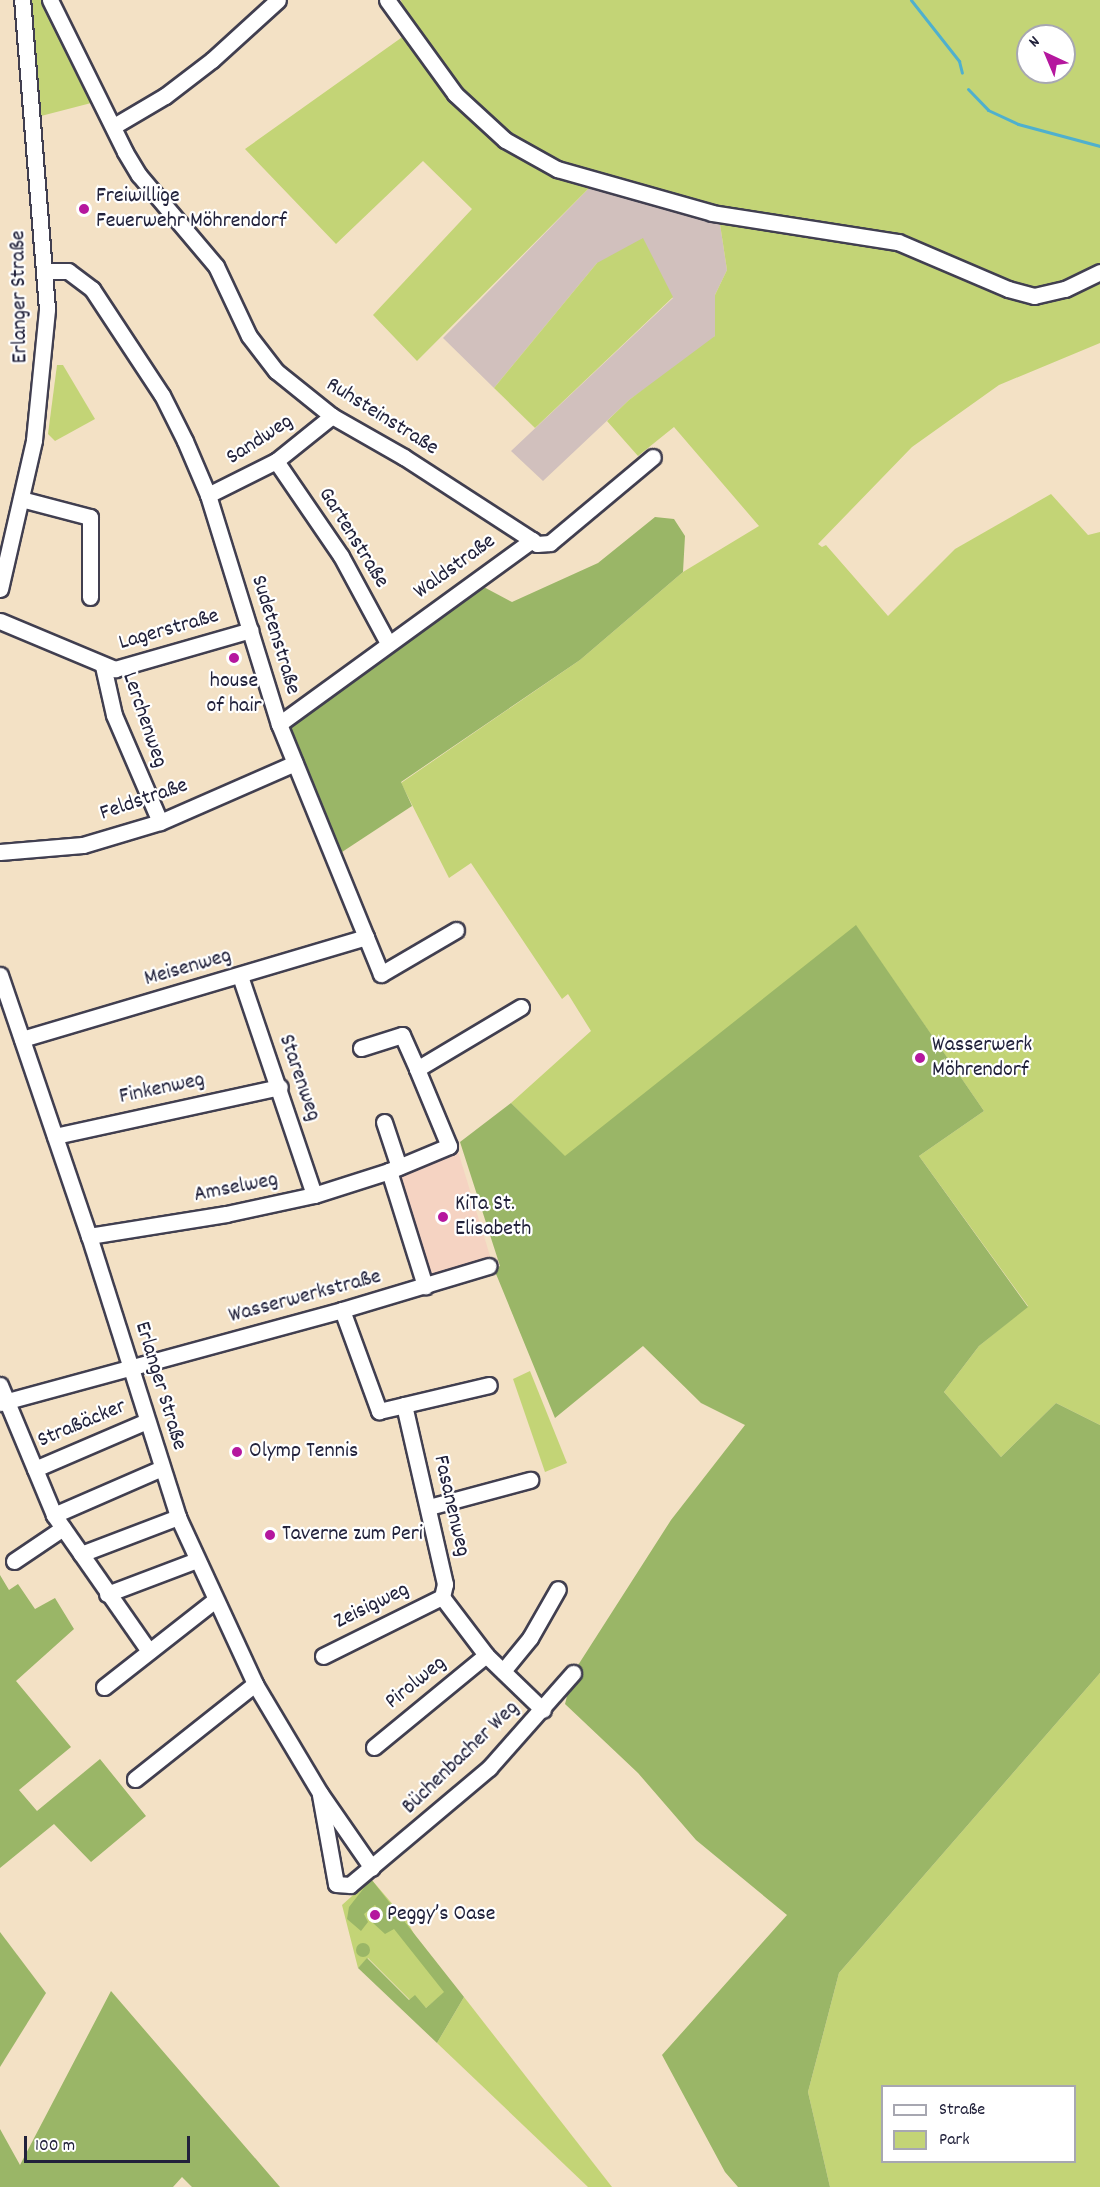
<!DOCTYPE html>
<meta charset="utf-8">
<style>
body{margin:0}
#map{position:relative;width:1100px;height:2187px;overflow:hidden;background:#f3e1c5;font-family:Dekko,sans-serif}
div>[style]{position:absolute}
.built>*{inset:0;background:#f5d3c2;transform-origin:0 0}
.industrial>*{inset:0;background:#d1c0bd}
.green>*{inset:0;background:#c3d476}
.forest>*{inset:0;background:#9ab667}
.round{border-radius:50%}
.stream>*{height:3px;margin:-1.5px;padding:0 1.5px;transform-origin:1.5px;border-radius:1.5px;background:#4fb0ce}
.roads{filter:drop-shadow(2px 0 #413f50) drop-shadow(-2px 0 #413f50) drop-shadow(0 2px #413f50) drop-shadow(0 -2px #413f50)}
.minor>*{height:15px;margin:-7.5px;padding:0 7.5px;transform-origin:7.5px;border-radius:7.5px;background:#fff}
.dots>*{width:16px;height:16px;translate:-50% -50%;box-sizing:border-box;border:3px solid #fff;border-radius:50%}
span{translate:-50% -50%;white-space:nowrap;text-align:center;line-height:1.15;-webkit-text-stroke:4.5px #fff;paint-order:stroke}
.poi-label{font-size:22px;color:#22223b}
.left{translate:0 -50%;text-align:left}
.street-label{font-size:22px;color:#22223b}
.legend{position:absolute;left:881px;top:2085px;width:195px;height:78px;box-sizing:border-box;background:#fff;border:2px solid #a7a7b1;margin:0;padding:8px 10px;list-style:none;font-size:18px;color:#22223b}
.legend li{display:flex;align-items:center;gap:12px;height:30px}
.legend b{width:30px;border:2px solid #a7a7b1}
.north{position:absolute;left:1016px;top:24px;width:60px;height:60px;box-sizing:border-box;background:#fff;border:2px solid #a7a7b1;border-radius:50%;rotate:316deg;font-size:16px;font-weight:700;line-height:24px;text-align:center;color:#22223b}
.north::after{content:'';display:block;margin:auto;width:21px;height:27px;background:#b5179e;clip-path:polygon(50% 0,100% 100%,50% 72%,0 100%)}
.scale{position:absolute;left:24px;top:2136px;width:166px;height:27px;box-sizing:border-box;border:3px solid #22223b;border-top:0;padding-left:8px;font-size:18px;line-height:21px;white-space:nowrap;color:#22223b;-webkit-text-stroke:4px #fff;paint-order:stroke}
</style>
<div id="map">
<div class="built">
<div style="left:457px;top:1148px;width:118px;height:68px;rotate:73deg"></div>
</div>
<div class="industrial">
<div style="clip-path:polygon(590px 187px,718px 211px,727px 270px,715px 295px,715px 336px,710px 343px,629px 400px,543px 481px,511px 451px,673px 298px,597px 263px,494px 388px,443px 338px)"></div>
</div>
<div class="green">
<div style="clip-path:polygon(30px 0,43px 0,95px 102px,41px 116px)"></div>
<div style="clip-path:polygon(evenodd,401px 0,1100px 0,1100px 343px,999px 385px,912px 447px,818px 544px,822px 547px,826px 545px,888px 616px,955px 549px,1051px 494px,1088px 535px,1100px 532px,1100px 1425px,1056px 1403px,1001px 1457px,944px 1392px,979px 1346px,1028px 1306px,919px 1156px,984px 1111px,856px 926px,565px 1157px,511px 1103px,591px 1031px,568px 994px,562px 999px,471px 863px,449px 878px,401px 783px,580px 660px,683px 572px,759px 526px,674px 427px,638px 456px,607px 421px,629px 400px,715px 336px,715px 295px,727px 270px,718px 211px,590px 187px,417px 361px,373px 315px,472px 209px,423px 161px,336px 244px,245px 149px,408px 33px,401px 0,1028px 36px,1064px 36px,1064px 72px,1028px 72px,1028px 36px)"></div>
<div style="clip-path:polygon(643px 238px,673px 297px,535px 428px,494px 388px,597px 263px)"></div>
<div style="clip-path:polygon(57px 365px,63px 365px,95px 419px,55px 441px,48px 434px)"></div>
<div style="clip-path:polygon(530px 1371px,567px 1463px,545px 1472px,513px 1379px)"></div>
<div style="clip-path:polygon(evenodd,1100px 1673px,1100px 2187px,830px 2187px,808px 2092px,839px 1973px,1100px 1673px,882px 2086px,1074px 2086px,1074px 2162px,882px 2162px,882px 2086px)"></div>
<div style="clip-path:polygon(371px 1879px,407px 1921px,445px 1992px,426px 2008px,410px 2000px,368px 1958px,358px 1968px,342px 1905px)"></div>
<div style="clip-path:polygon(464px 1997px,612px 2187px,588px 2187px,437px 2043px)"></div>
</div>
<div class="forest">
<div style="clip-path:polygon(655px 517px,674px 519px,685px 536px,683px 572px,580px 660px,401px 782px,412px 806px,339px 854px,288px 727px,480px 585px,512px 602px,598px 563px)"></div>
<div style="clip-path:polygon(856px 925px,984px 1111px,919px 1156px,1028px 1307px,979px 1346px,944px 1392px,1001px 1457px,1056px 1403px,1100px 1425px,1100px 1673px,839px 1973px,808px 2092px,830px 2187px,738px 2187px,725px 2172px,662px 2055px,787px 1915px,696px 1840px,638px 1773px,565px 1704px,573px 1673px,671px 1520px,745px 1425px,701px 1403px,643px 1346px,555px 1418px,494px 1269px,500px 1266px,460px 1142px,511px 1103px,565px 1156px)"></div>
<div style="clip-path:polygon(0 1575px,9px 1590px,18px 1584px,35px 1609px,55px 1598px,74px 1629px,16px 1681px,71px 1747px,19px 1790px,37px 1811px,100px 1759px,146px 1816px,91px 1862px,54px 1824px,0 1868px)"></div>
<div style="clip-path:polygon(371px 1879px,464px 1997px,437px 2043px,358px 1968px,367px 1958px,409px 2000px,415px 1995px,426px 2008px,444px 1992px,394px 1929px,385px 1934px,373px 1923px,383px 1915px,375px 1905px,364px 1914px,368px 1922px,361px 1931px,347px 1919px,349px 1907px)"></div>
<div style="clip-path:polygon(0 1932px,46px 1993px,0 2067px)"></div>
<div class="round" style="left:356px;top:1943px;width:14px;height:14px"></div>
<div style="clip-path:polygon(111px 1991px,280px 2187px,192px 2187px,182px 2177px,173px 2187px,0 2187px,0 2129px,20px 2165px)"></div>
</div>
<div class="stream">
<div style="left:911px;top:0;width:78px;rotate:51.8deg"></div>
<div style="left:959px;top:61px;width:12px;rotate:76deg"></div>
<div style="left:968px;top:89px;width:29px;rotate:46deg"></div>
<div style="left:988px;top:110px;width:33px;rotate:25deg"></div>
<div style="left:1018px;top:124px;width:85px;rotate:15deg"></div>
</div>
<div class="roads">
<div class="minor">
<div style="left:50px;top:0;width:169px;rotate:63.7deg"></div>
<div style="left:125px;top:152px;width:27px;rotate:59deg"></div>
<div style="left:139px;top:175px;width:119px;rotate:49.8deg"></div>
<div style="left:216px;top:266px;width:77px;rotate:64.8deg"></div>
<div style="left:249px;top:336px;width:44px;rotate:52.4deg"></div>
<div style="left:276px;top:371px;width:72px;rotate:38.8deg"></div>
<div style="left:332px;top:416px;width:83px;rotate:29.7deg"></div>
<div style="left:404px;top:457px;width:153px;rotate:33deg"></div>
<div style="left:387px;top:0;width:116px;rotate:54.1deg"></div>
<div style="left:455px;top:94px;width:68px;rotate:42.6deg"></div>
<div style="left:505px;top:140px;width:60px;rotate:29.1deg"></div>
<div style="left:557px;top:169px;width:161px;rotate:15.8deg"></div>
<div style="left:712px;top:213px;width:188px;rotate:8.9deg"></div>
<div style="left:898px;top:242px;width:120px;rotate:23.1deg"></div>
<div style="left:1008px;top:289px;width:27px;rotate:15deg"></div>
<div style="left:1034px;top:296px;width:32px;rotate:-13deg"></div>
<div style="left:1065px;top:289px;width:39px;rotate:-26deg"></div>
<div style="left:114px;top:126px;width:59px;rotate:-30.5deg"></div>
<div style="left:165px;top:96px;width:59px;rotate:-37.5deg"></div>
<div style="left:212px;top:60px;width:89px;rotate:-42.3deg"></div>
<div style="left:46px;top:271px;width:22px"></div>
<div style="left:68px;top:271px;width:30px;rotate:37deg"></div>
<div style="left:92px;top:289px;width:127px;rotate:56.6deg"></div>
<div style="left:162px;top:395px;width:51px;rotate:63.4deg"></div>
<div style="left:185px;top:441px;width:59px;rotate:66.9deg"></div>
<div style="left:208px;top:495px;width:240px;rotate:72.8deg"></div>
<div style="left:279px;top:724px;width:270px;rotate:67.8deg"></div>
<div style="left:381px;top:974px;width:87px;rotate:-30.4deg"></div>
<div style="left:276px;top:461px;width:115px;rotate:55.6deg"></div>
<div style="left:341px;top:556px;width:99px;rotate:61.6deg"></div>
<div style="left:208px;top:495px;width:76px;rotate:-26.6deg"></div>
<div style="left:276px;top:461px;width:72px;rotate:-38.8deg"></div>
<div style="left:21px;top:499px;width:71px;rotate:14.6deg"></div>
<div style="left:90px;top:517px;width:80px;rotate:90deg"></div>
<div style="left:0;top:589px;width:153px;rotate:-77.1deg"></div>
<div style="left:34px;top:440px;width:132px;rotate:-84.3deg"></div>
<div style="left:47px;top:309px;width:310px;rotate:-94.6deg"></div>
<div style="left:0;top:621px;width:125px;rotate:22.7deg"></div>
<div style="left:115px;top:669px;width:141px;rotate:-16deg"></div>
<div style="left:103px;top:666px;width:50px;rotate:77.3deg"></div>
<div style="left:114px;top:715px;width:116px;rotate:66.7deg"></div>
<div style="left:279px;top:724px;width:313px;rotate:-36deg"></div>
<div style="left:532px;top:540px;width:6px;rotate:39deg"></div>
<div style="left:537px;top:544px;width:13px;rotate:-4deg"></div>
<div style="left:550px;top:543px;width:134px;rotate:-39.9deg"></div>
<div style="left:0;top:852px;width:83px;rotate:-4.8deg"></div>
<div style="left:83px;top:845px;width:80px;rotate:-16.6deg"></div>
<div style="left:160px;top:822px;width:147px;rotate:-23.6deg"></div>
<div style="left:0;top:975px;width:276px;rotate:71.2deg"></div>
<div style="left:89px;top:1236px;width:295px;rotate:72.4deg"></div>
<div style="left:178px;top:1517px;width:184px;rotate:65.2deg"></div>
<div style="left:255px;top:1684px;width:127px;rotate:59.2deg"></div>
<div style="left:320px;top:1793px;width:91px;rotate:55.3deg"></div>
<div style="left:240px;top:976px;width:231px;rotate:71.3deg"></div>
<div style="left:22px;top:1039px;width:359px;rotate:-16.5deg"></div>
<div style="left:361px;top:1048px;width:43px;rotate:-17.6deg"></div>
<div style="left:402px;top:1035px;width:37px;rotate:66deg"></div>
<div style="left:384px;top:1122px;width:47px;rotate:71.6deg"></div>
<div style="left:55px;top:1136px;width:230px;rotate:-12.3deg"></div>
<div style="left:389px;top:1171px;width:65px;rotate:-22.6deg"></div>
<div style="left:449px;top:1146px;width:83px;rotate:-112.6deg"></div>
<div style="left:417px;top:1069px;width:121px;rotate:-30.8deg"></div>
<div style="left:89px;top:1236px;width:139px;rotate:-9.1deg"></div>
<div style="left:226px;top:1214px;width:90px;rotate:-12.2deg"></div>
<div style="left:314px;top:1195px;width:79px;rotate:-17.7deg"></div>
<div style="left:389px;top:1171px;width:121px;rotate:72.6deg"></div>
<div style="left:342px;top:1310px;width:108px;rotate:69.9deg"></div>
<div style="left:379px;top:1411px;width:26px;rotate:-13deg"></div>
<div style="left:404px;top:1405px;width:184px;rotate:77.1deg"></div>
<div style="left:445px;top:1584px;width:13px;rotate:103deg"></div>
<div style="left:442px;top:1597px;width:73px;rotate:52.8deg"></div>
<div style="left:486px;top:1655px;width:79px;rotate:44deg"></div>
<div style="left:0;top:1385px;width:141px;rotate:67.4deg"></div>
<div style="left:54px;top:1515px;width:166px;rotate:55.1deg"></div>
<div style="left:0;top:1403px;width:354px;rotate:-15.2deg"></div>
<div style="left:342px;top:1310px;width:153px;rotate:-16.7deg"></div>
<div style="left:404px;top:1405px;width:87px;rotate:-13.2deg"></div>
<div style="left:35px;top:1469px;width:122px;rotate:-23.2deg"></div>
<div style="left:429px;top:1507px;width:105px;rotate:-15deg"></div>
<div style="left:54px;top:1515px;width:118px;rotate:-23.5deg"></div>
<div style="left:81px;top:1554px;width:104px;rotate:-20.9deg"></div>
<div style="left:14px;top:1561px;width:59px;rotate:-34deg"></div>
<div style="left:107px;top:1594px;width:96px;rotate:-20.7deg"></div>
<div style="left:323px;top:1656px;width:133px;rotate:-26.4deg"></div>
<div style="left:503px;top:1671px;width:43px;rotate:-50.7deg"></div>
<div style="left:530px;top:1638px;width:56px;rotate:-60.3deg"></div>
<div style="left:104px;top:1687px;width:141px;rotate:-38.1deg"></div>
<div style="left:374px;top:1747px;width:145px;rotate:-39.4deg"></div>
<div style="left:135px;top:1779px;width:153px;rotate:-38.4deg"></div>
<div style="left:320px;top:1795px;width:90px;rotate:79.8deg"></div>
<div style="left:336px;top:1884px;width:14px;rotate:4deg"></div>
<div style="left:350px;top:1885px;width:182px;rotate:-40.1deg"></div>
<div style="left:489px;top:1768px;width:127px;rotate:-48.5deg"></div>
</div>
</div>
<div class="dots">
<div style="left:84px;top:209px;background:#b5179e"></div>
<div style="left:234px;top:658px;background:#b5179e"></div>
<div style="left:920px;top:1058px;background:#b5179e"></div>
<div style="left:443px;top:1217px;background:#b5179e"></div>
<div style="left:237px;top:1452px;background:#b5179e"></div>
<div style="left:270px;top:1535px;background:#b5179e"></div>
<div style="left:375px;top:1915px;background:#b5179e"></div>
</div>
<div class="poi-label">
<span class="left" style="left:96px;top:209px">Freiwillige<br>Feuerwehr Möhrendorf</span>
<span style="left:234px;top:694px">house<br>of hair</span>
<span class="left" style="left:932px;top:1058px">Wasserwerk<br>Möhrendorf</span>
<span class="left" style="left:455px;top:1217px">KiTa St.<br>Elisabeth</span>
<span class="left" style="left:249px;top:1452px">Olymp Tennis</span>
<span class="left" style="left:282px;top:1535px">Taverne zum Peri</span>
<span class="left" style="left:387px;top:1915px">Peggy’s Oase</span>
</div>
<div class="street-label">
<span style="left:20px;top:297px;rotate:-91deg">Erlanger Straße</span>
<span style="left:382px;top:417px;rotate:32deg">Ruhsteinstraße</span>
<span style="left:260px;top:440px;rotate:-33deg">Sandweg</span>
<span style="left:353px;top:538px;rotate:58deg">Gartenstraße</span>
<span style="left:455px;top:567px;rotate:-36deg">Waldstraße</span>
<span style="left:169px;top:630px;rotate:-16deg">Lagerstraße</span>
<span style="left:275px;top:635px;rotate:73deg">Sudetenstraße</span>
<span style="left:144px;top:720px;rotate:71deg">Lerchenweg</span>
<span style="left:144px;top:800px;rotate:-19deg">Feldstraße</span>
<span style="left:188px;top:968px;rotate:-16deg">Meisenweg</span>
<span style="left:299px;top:1078px;rotate:71deg">Starenweg</span>
<span style="left:162px;top:1089px;rotate:-12deg">Finkenweg</span>
<span style="left:236px;top:1188px;rotate:-11deg">Amselweg</span>
<span style="left:305px;top:1297px;rotate:-15deg">Wasserwerkstraße</span>
<span style="left:160px;top:1386px;rotate:73deg">Erlanger Straße</span>
<span style="left:82px;top:1424px;rotate:-23deg">Straßäcker</span>
<span style="left:451px;top:1506px;rotate:77deg">Fasanenweg</span>
<span style="left:372px;top:1606px;rotate:-26deg">Zeisigweg</span>
<span style="left:416px;top:1683px;rotate:-39deg">Pirolweg</span>
<span style="left:461px;top:1758px;rotate:-44deg">Büchenbacher Weg</span>
</div>
<ul class="legend">
<li><b style="height:8px;background:#fff"></b>Straße</li>
<li><b style="height:16px;background:#c3d476"></b>Park</li>
</ul>
<div class="north">N</div>
<div class="scale">100 m</div>
</div>
